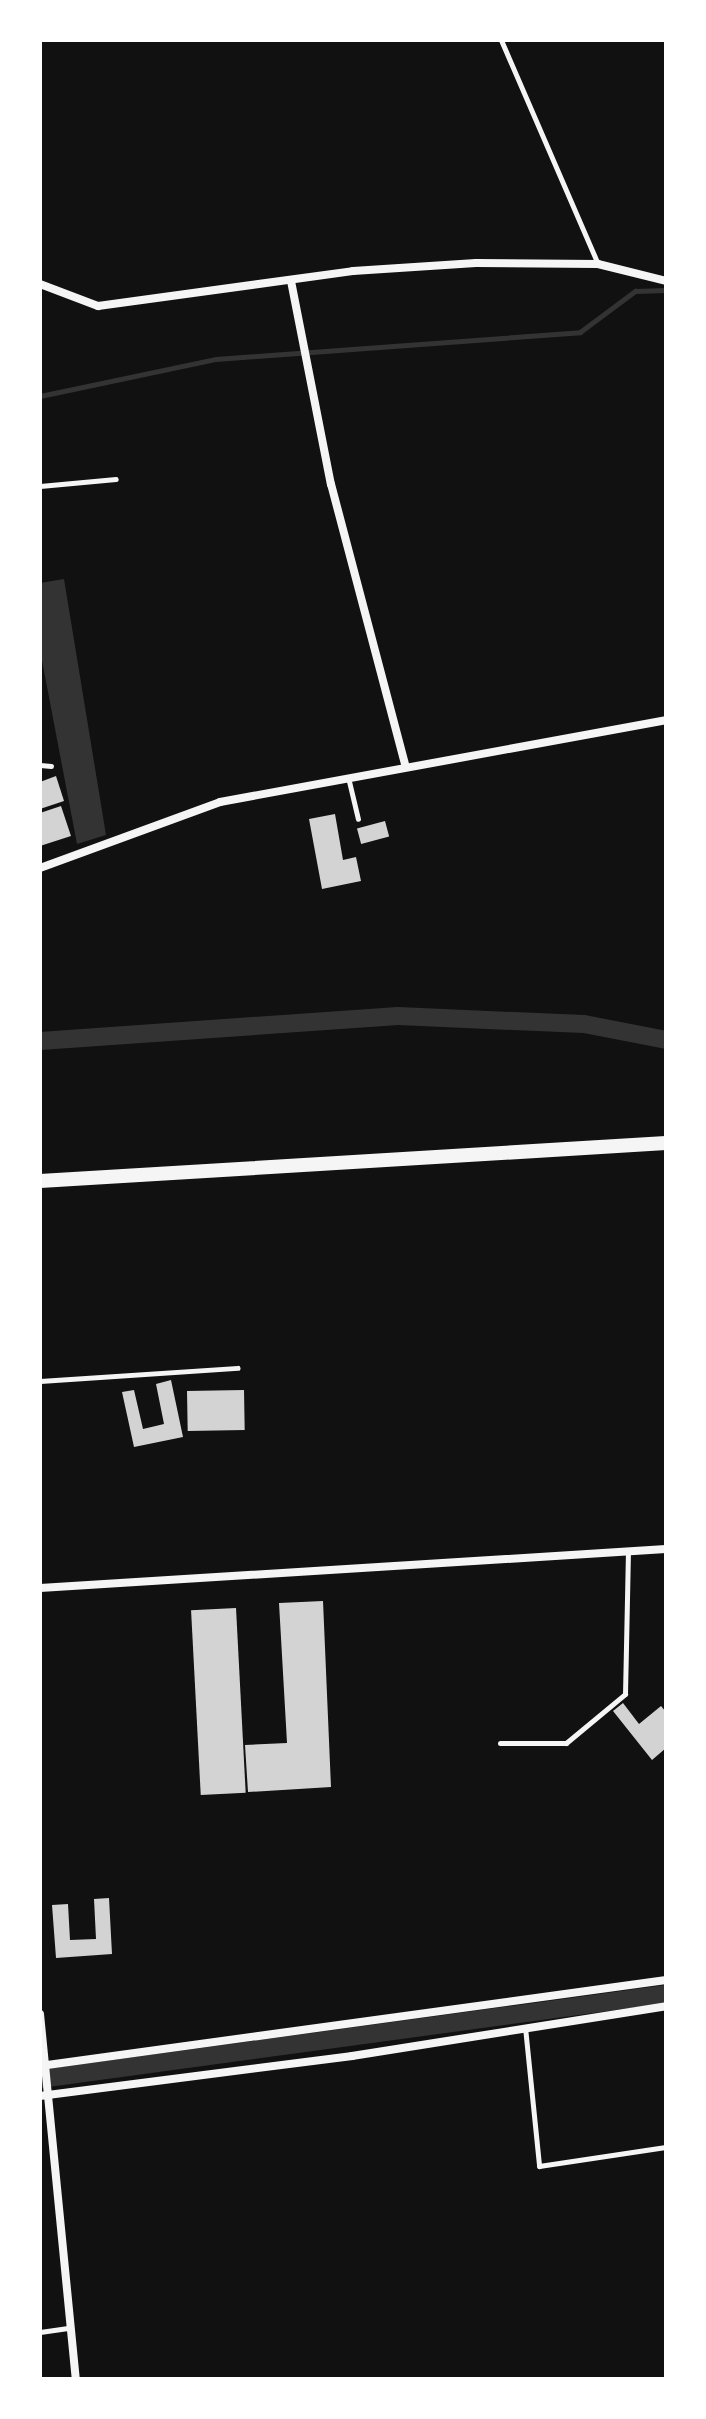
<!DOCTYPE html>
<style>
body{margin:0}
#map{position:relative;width:706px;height:2419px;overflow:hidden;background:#111;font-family:"Work Sans",sans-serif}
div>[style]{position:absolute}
.water>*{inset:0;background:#333}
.stream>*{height:5px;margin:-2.5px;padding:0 2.5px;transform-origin:2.5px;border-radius:2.5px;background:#333}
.canal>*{height:18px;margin:-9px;padding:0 9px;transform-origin:9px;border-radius:9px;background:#333}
.building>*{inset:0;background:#d3d3d3;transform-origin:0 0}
.service>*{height:5px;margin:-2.5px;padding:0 2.5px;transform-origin:2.5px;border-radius:2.5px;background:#f5f5f5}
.minor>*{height:8px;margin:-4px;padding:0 4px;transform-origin:4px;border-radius:4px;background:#f5f5f5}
.secondary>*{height:14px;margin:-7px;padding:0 7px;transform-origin:7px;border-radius:7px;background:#f5f5f5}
span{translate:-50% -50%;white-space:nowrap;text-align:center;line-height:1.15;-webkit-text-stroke:6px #fff;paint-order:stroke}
.frame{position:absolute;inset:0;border:42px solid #fff;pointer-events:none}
</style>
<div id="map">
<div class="water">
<div style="clip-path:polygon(64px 579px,106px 835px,77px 844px,40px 650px,40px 583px)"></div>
</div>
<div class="stream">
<div style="left:40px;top:396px;width:180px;rotate:-11.9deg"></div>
<div style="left:216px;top:359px;width:365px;rotate:-4.2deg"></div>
<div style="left:580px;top:332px;width:69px;rotate:-36.7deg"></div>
<div style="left:635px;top:291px;width:31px;rotate:-2deg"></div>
</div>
<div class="canal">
<div style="left:40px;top:1041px;width:359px;rotate:-4deg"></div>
<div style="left:398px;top:1016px;width:186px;rotate:2.5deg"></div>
<div style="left:584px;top:1024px;width:84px;rotate:11deg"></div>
<div style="left:40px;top:2079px;width:632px;rotate:-7.73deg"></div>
</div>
<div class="building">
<div style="clip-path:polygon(56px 776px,64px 801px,40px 809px,40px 782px)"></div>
<div style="clip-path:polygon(61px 806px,71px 836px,40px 846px,40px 813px)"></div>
<div style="clip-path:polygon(335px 814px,343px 860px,356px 857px,361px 881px,322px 889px,309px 819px)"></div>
<div style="left:385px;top:821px;width:16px;height:29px;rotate:75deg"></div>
<div style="clip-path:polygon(171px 1380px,183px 1437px,134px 1447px,122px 1392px,134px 1390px,143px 1429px,164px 1424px,156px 1384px)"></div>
<div style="left:244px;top:1390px;width:40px;height:57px;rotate:89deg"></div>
<div style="clip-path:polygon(323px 1601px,331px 1787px,248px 1792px,245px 1745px,287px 1743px,279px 1603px)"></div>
<div style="left:236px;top:1608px;width:185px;height:45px;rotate:87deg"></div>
<div style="clip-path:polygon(623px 1703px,639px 1724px,661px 1706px,666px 1712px,666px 1748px,652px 1760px,613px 1711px)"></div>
<div style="clip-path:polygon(109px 1898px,112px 1954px,56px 1958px,52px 1905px,68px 1904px,70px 1940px,96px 1939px,94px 1899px)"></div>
</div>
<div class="service">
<div style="left:501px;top:40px;width:244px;rotate:66.6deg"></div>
<div style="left:40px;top:486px;width:76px;rotate:-5.3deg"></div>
<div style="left:40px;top:765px;width:11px;rotate:5deg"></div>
<div style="left:348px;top:777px;width:43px;rotate:76.6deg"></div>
<div style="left:40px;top:1381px;width:198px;rotate:-3.8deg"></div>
<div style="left:500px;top:1743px;width:66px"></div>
<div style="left:566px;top:1743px;width:77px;rotate:-39.7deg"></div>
<div style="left:625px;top:1694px;width:141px;rotate:-88.8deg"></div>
<div style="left:525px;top:2027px;width:140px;rotate:84.2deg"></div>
<div style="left:539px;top:2166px;width:128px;rotate:-8.5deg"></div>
<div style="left:40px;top:2332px;width:30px;rotate:-8deg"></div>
</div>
<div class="minor">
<div style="left:291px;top:281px;width:207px;rotate:78.9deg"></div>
<div style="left:331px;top:484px;width:291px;rotate:75.2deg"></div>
<div style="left:40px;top:284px;width:62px;rotate:20.8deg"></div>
<div style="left:98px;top:306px;width:257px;rotate:-7.8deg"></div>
<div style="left:353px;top:271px;width:123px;rotate:-3.7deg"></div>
<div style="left:476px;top:263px;width:122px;rotate:0.5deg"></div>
<div style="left:598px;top:264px;width:70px;rotate:14deg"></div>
<div style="left:40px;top:868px;width:192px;rotate:-20.1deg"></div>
<div style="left:220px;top:802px;width:453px;rotate:-10.4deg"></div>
<div style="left:40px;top:1588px;width:627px;rotate:-3.56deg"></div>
<div style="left:40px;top:2014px;width:367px;rotate:84.4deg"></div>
<div style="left:40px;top:2066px;width:632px;rotate:-7.82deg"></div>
<div style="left:40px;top:2096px;width:315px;rotate:-7.3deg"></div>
<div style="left:352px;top:2056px;width:318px;rotate:-9deg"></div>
</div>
<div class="secondary">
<div style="left:40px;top:1181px;width:627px;rotate:-3.47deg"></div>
</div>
<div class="frame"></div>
</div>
